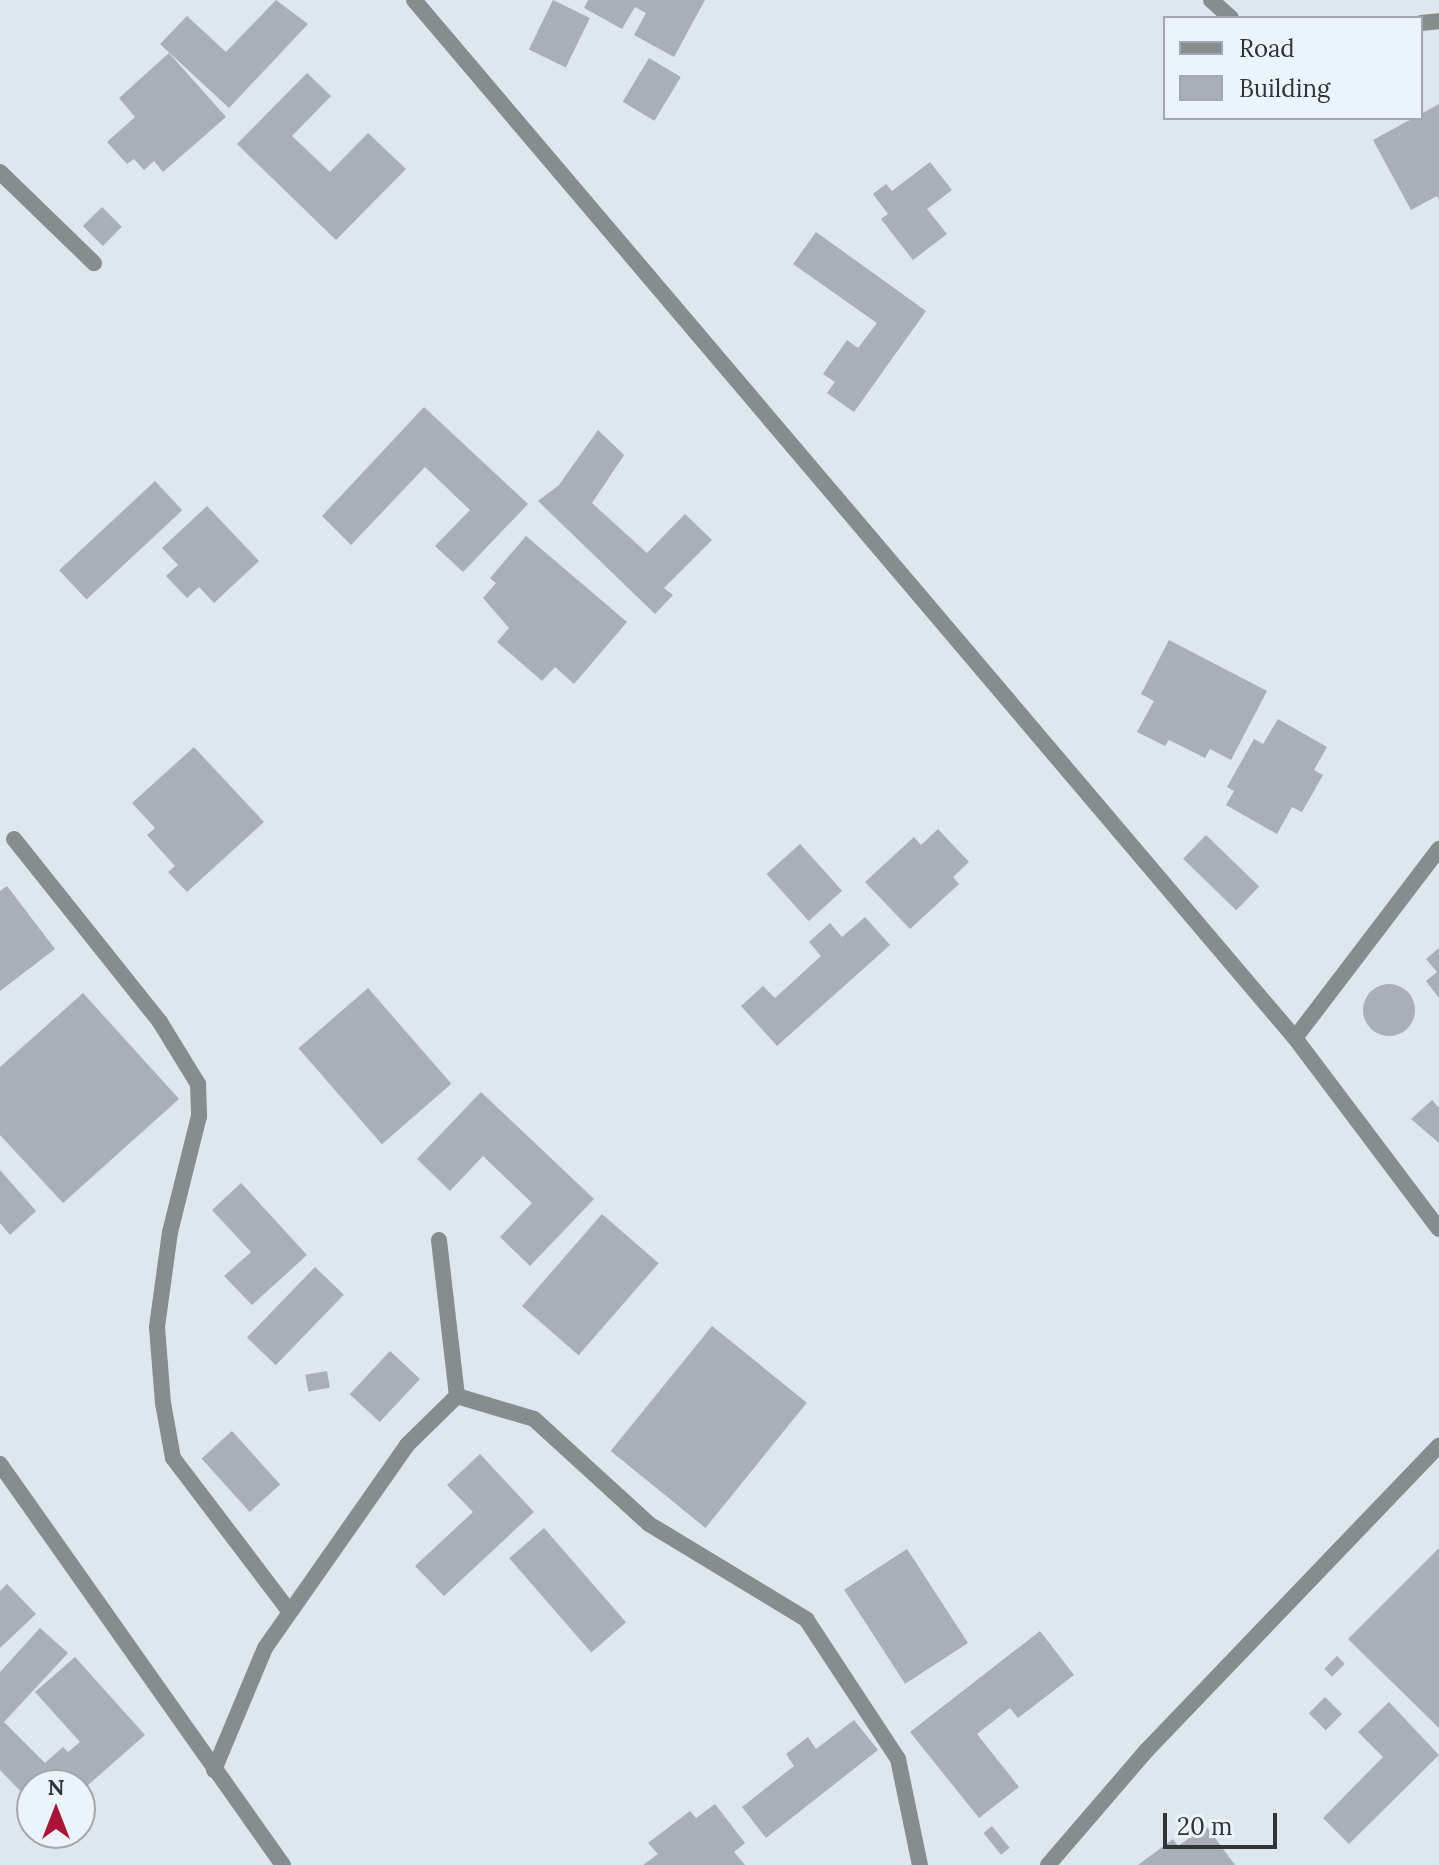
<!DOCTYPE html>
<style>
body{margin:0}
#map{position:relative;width:1439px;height:1865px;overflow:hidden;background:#dee7ed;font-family:Lora,serif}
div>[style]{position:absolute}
.building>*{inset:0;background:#aaaeb6;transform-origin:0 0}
.round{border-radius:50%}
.minor>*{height:16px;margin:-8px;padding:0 8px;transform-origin:8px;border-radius:8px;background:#878c8d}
span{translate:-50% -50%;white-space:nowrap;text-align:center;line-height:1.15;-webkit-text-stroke:6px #ebf4fa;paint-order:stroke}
.legend{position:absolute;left:1163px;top:16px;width:260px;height:104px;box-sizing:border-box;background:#ebf4fa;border:2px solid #a1a7ac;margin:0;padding:10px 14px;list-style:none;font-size:24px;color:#313437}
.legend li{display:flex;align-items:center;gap:16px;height:40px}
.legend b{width:40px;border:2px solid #a1a7ac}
.north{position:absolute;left:16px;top:1769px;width:80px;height:80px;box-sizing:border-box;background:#ebf4fa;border:2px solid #a1a7ac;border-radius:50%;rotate:0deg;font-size:22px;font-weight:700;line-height:32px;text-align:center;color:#313437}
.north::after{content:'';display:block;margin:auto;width:28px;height:36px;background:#aa1438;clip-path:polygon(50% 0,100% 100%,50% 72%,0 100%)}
.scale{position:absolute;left:1163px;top:1813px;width:114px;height:36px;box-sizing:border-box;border:4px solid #313437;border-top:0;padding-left:10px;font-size:24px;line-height:28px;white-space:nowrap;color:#313437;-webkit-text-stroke:6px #ebf4fa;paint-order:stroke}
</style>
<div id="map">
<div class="building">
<div style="clip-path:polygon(276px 0,308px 24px,229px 108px,160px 44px,187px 16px,226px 52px)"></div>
<div style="left:553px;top:0;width:41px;height:55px;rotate:26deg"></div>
<div style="clip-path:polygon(588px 0,705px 0,674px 57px,634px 35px,646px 13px,635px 7px,622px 29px,584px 8px)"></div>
<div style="clip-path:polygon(169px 53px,226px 117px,163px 172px,154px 161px,144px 170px,134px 159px,127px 164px,107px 142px,135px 117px,119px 98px)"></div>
<div style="left:649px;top:58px;width:37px;height:51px;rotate:31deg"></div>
<div style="clip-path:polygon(307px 73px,331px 96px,292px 136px,330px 172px,368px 133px,406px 169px,336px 240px,237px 144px)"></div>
<div style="clip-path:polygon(1439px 104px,1439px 200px,1437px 196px,1411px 210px,1373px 140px)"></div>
<div style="clip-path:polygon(930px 162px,952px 190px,927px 209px,947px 234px,913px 260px,881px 219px,888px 214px,873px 194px,886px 184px,892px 191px)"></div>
<div style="left:102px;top:207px;width:28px;height:27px;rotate:45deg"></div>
<div style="clip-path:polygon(816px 232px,926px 311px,854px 412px,827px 393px,835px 382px,823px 374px,847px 340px,858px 348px,877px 323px,793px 264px)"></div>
<div style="clip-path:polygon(424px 407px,528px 504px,463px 572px,435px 546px,470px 510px,425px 467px,351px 545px,322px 516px)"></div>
<div style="clip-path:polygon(598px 430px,624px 455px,592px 503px,647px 553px,685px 514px,712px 540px,664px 588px,673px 595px,655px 614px,538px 501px,559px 485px)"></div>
<div style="left:155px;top:481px;width:40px;height:131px;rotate:47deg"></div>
<div style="clip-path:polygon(207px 506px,259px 561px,214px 603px,199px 587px,187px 598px,166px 576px,178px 565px,162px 548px)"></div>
<div style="clip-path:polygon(526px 536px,627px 622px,574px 684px,555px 667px,542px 681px,497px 642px,509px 628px,483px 598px,496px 583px,490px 578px)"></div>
<div style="clip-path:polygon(1169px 640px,1267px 691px,1231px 760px,1210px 749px,1205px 758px,1169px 740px,1165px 746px,1137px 732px,1154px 701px,1141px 694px)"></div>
<div style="clip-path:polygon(1278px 719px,1327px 747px,1314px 770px,1323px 775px,1302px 812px,1292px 807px,1277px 834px,1226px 805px,1234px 791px,1227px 787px,1254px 739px,1263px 744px)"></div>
<div style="clip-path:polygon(194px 747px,264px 822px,187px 892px,168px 872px,175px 866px,147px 835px,155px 828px,132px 803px)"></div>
<div style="clip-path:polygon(938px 829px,969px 862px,953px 877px,959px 884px,910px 929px,865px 882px,914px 837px,921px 845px)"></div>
<div style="left:1206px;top:835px;width:74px;height:33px;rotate:44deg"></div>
<div style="left:800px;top:844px;width:63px;height:45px;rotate:48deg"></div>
<div style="clip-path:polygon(7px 886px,55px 949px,0 991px,0 891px)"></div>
<div style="clip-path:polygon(865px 917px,890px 945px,777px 1046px,741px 1006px,763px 986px,775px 998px,821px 956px,809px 942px,830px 923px,842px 937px)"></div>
<div style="clip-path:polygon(1439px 948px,1439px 998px,1426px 981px,1437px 972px,1426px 959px)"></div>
<div class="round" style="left:1363px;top:984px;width:52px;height:52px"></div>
<div style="left:368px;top:988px;width:127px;height:92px;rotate:49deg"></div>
<div style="clip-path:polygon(83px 993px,179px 1099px,63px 1203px,0 1135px,0 1067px)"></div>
<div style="clip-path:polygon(481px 1092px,594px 1199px,530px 1266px,500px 1237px,532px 1203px,483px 1156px,450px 1191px,417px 1159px)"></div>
<div style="clip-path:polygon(1432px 1100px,1439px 1108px,1439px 1143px,1411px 1119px)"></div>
<div style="clip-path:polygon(0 1170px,36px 1211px,10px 1235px,0 1223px)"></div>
<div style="clip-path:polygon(241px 1183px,307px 1255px,252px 1305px,224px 1276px,251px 1252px,212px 1210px)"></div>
<div style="left:602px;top:1214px;width:75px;height:122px;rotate:41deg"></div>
<div style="left:315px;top:1267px;width:40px;height:98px;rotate:44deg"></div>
<div style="left:712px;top:1326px;width:122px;height:161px;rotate:39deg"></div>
<div style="left:390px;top:1351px;width:41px;height:59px;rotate:43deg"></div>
<div style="left:327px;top:1371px;width:17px;height:22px;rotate:80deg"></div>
<div style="left:232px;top:1431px;width:72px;height:41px;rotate:48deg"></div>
<div style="clip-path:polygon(480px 1454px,534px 1512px,444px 1596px,415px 1566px,473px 1512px,447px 1485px)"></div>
<div style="left:544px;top:1528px;width:125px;height:46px;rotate:49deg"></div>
<div style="clip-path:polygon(1439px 1548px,1439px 1728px,1348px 1639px)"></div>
<div style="left:907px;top:1549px;width:112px;height:75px;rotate:57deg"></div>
<div style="clip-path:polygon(7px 1584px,36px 1614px,0 1648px,0 1591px)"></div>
<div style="clip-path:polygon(40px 1628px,68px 1653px,4px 1722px,45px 1763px,63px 1747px,68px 1752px,80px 1742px,35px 1692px,75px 1657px,145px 1735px,80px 1792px,80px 1785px,32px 1785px,32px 1803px,0 1770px,0 1672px)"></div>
<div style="clip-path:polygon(1040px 1631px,1074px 1675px,1018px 1718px,1010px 1708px,977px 1734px,1019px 1787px,979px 1818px,910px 1732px)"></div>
<div style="left:1337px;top:1656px;width:11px;height:18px;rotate:45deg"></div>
<div style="left:1325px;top:1697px;width:24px;height:23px;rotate:45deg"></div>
<div style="clip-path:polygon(1389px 1702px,1439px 1755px,1349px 1844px,1323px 1818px,1383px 1757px,1358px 1732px)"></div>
<div style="clip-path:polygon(854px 1720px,878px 1750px,766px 1838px,742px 1807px,794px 1766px,786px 1754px,808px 1737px,816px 1749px)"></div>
<div style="clip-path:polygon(715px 1804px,745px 1843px,734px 1852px,745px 1865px,643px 1865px,658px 1854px,648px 1843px,690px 1811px,696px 1818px)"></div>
<div style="left:992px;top:1826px;width:28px;height:11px;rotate:51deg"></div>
<div style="clip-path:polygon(1206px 1826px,1235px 1865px,1138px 1865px,1173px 1839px,1178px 1846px)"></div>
</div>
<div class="minor">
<div style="left:414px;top:0;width:1361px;rotate:49.68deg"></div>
<div style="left:1295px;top:1038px;width:239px;rotate:53deg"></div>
<div style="left:1211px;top:0;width:27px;rotate:42deg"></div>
<div style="left:1421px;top:23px;width:18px;rotate:-6deg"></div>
<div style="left:0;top:172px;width:131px;rotate:44.1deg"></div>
<div style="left:14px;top:839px;width:234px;rotate:51.4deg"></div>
<div style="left:160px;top:1022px;width:73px;rotate:58.5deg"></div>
<div style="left:198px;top:1084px;width:32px;rotate:88deg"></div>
<div style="left:199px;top:1116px;width:120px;rotate:104deg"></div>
<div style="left:170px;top:1232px;width:96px;rotate:97.8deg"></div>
<div style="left:157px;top:1327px;width:76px;rotate:85.5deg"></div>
<div style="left:163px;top:1403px;width:56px;rotate:79.7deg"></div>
<div style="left:173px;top:1458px;width:193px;rotate:52.8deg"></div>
<div style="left:1295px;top:1038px;width:238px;rotate:-52.7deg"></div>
<div style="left:457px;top:1396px;width:80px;rotate:16.6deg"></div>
<div style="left:534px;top:1419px;width:156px;rotate:42.4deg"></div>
<div style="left:649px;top:1524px;width:184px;rotate:31.2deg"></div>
<div style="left:806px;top:1619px;width:168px;rotate:56.7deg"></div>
<div style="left:898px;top:1759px;width:108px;rotate:78.3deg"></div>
<div style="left:0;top:1464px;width:491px;rotate:54.8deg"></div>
<div style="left:214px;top:1770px;width:132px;rotate:-67.3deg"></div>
<div style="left:265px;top:1648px;width:248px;rotate:-55deg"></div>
<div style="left:407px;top:1445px;width:70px;rotate:-44.4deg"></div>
<div style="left:457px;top:1396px;width:157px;rotate:-96.6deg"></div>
<div style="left:1048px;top:1865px;width:152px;rotate:-49.3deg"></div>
<div style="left:1147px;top:1750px;width:422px;rotate:-46.2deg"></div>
</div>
<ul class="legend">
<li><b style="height:10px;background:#878c8d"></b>Road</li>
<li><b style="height:22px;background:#aaaeb6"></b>Building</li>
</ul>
<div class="north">N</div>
<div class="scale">20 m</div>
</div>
